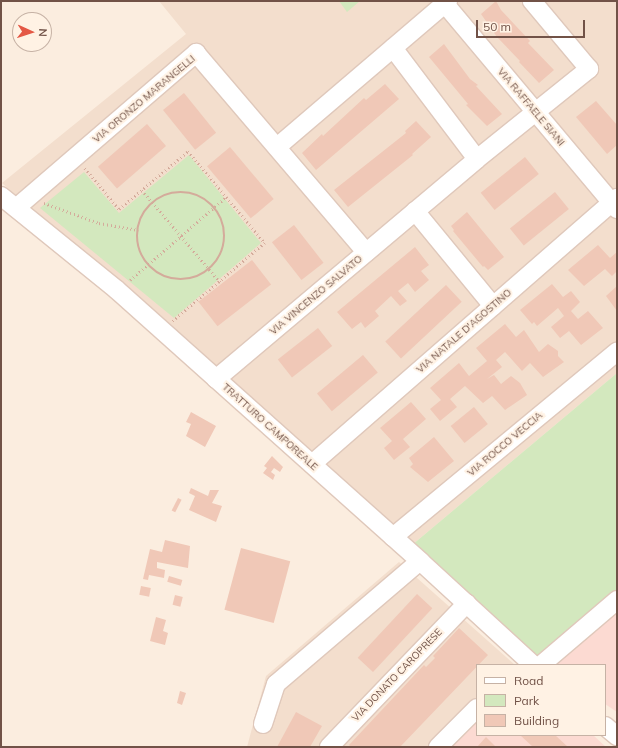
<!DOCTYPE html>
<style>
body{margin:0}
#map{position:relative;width:618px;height:748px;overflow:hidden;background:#fbeddf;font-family:Mulish,sans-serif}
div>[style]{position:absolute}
.residential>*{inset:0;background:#f3decd}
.commercial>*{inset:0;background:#fcdad2}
.green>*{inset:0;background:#d3e8be}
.building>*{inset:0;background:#f0c8b7;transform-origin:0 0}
.path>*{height:2.5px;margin-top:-1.25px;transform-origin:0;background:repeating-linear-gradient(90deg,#d4ab9b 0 1px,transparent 0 4px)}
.path>.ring{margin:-1.25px;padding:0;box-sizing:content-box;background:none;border:2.5px solid #d4ab9b;border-radius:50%}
.roads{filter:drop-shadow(1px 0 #dfc8bb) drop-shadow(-1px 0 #dfc8bb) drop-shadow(0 1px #dfc8bb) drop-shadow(0 -1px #dfc8bb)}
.minor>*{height:18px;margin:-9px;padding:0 9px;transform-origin:9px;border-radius:9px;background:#fff}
span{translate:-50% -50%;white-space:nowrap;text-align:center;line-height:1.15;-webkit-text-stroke:4px #fff2e4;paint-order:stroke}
.street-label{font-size:10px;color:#715247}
.frame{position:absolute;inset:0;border:2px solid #715247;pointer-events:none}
.legend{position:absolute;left:476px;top:664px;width:130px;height:72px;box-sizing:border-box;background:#fff2e4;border:1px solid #c6b2a5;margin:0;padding:5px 7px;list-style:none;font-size:12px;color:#715247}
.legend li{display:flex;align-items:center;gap:8px;height:20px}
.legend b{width:20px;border:1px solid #c6b2a5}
.north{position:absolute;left:12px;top:12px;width:40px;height:40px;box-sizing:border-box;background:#fff2e4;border:1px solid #c6b2a5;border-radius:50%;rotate:93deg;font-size:11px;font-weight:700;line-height:16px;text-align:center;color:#715247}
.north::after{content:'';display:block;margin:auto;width:14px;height:18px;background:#e45845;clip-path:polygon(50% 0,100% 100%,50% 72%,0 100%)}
.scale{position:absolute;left:476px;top:20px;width:109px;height:18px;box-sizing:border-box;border:2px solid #715247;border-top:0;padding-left:5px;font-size:12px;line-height:14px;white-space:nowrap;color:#715247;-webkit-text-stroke:3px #fff2e4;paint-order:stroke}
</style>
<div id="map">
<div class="residential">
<div style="clip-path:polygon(159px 1px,617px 1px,617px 373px,412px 545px,2px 183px,186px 34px)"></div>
<div style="clip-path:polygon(399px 562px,515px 665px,477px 665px,477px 718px,448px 747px,247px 747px,266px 676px)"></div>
</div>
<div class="commercial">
<div style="clip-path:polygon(617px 590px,617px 712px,605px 704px,605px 665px,550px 665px,540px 658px)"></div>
<div style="clip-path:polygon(477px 718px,477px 735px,593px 735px,606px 747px,448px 747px)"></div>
</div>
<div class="green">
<div style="clip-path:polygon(339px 1px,360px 1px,347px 12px)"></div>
<div style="clip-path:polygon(189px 155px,261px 243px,174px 318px,40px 208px,84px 172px,119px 213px)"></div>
<div style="clip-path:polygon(617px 373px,617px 590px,540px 658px,412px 545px)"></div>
</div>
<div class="building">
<div style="clip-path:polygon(496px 1px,501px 10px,530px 41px,528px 43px,554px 70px,539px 83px,519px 62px,520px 61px,497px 37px,481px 14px)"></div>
<div style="clip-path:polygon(444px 44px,470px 79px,478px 85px,476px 86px,502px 114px,487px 126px,466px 105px,468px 104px,429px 57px)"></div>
<div style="clip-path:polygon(385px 84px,399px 99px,316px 170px,302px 153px,322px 134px,323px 136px,364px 98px,366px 100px)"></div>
<div style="left:184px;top:93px;width:51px;height:27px;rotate:51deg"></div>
<div style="clip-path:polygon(596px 101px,617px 125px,617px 145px,607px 154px,576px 117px)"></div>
<div style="clip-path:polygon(416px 121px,431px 137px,412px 154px,413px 155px,348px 207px,334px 190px,406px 133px,405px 131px)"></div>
<div style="left:147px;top:124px;width:29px;height:65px;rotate:49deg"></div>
<div style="left:230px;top:147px;width:68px;height:30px;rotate:50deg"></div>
<div style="left:525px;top:157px;width:22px;height:57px;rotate:51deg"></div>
<div style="left:555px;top:192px;width:22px;height:58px;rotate:51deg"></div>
<div style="clip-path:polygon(467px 212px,504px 257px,488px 270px,484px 266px,483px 267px,453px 231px,454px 230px,451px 226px)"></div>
<div style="left:294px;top:225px;width:48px;height:28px;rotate:52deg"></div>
<div style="clip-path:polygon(598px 245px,610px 258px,617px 252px,617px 271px,612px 276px,605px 269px,584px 286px,568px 270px)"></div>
<div style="clip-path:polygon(415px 247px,429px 265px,421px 271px,429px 280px,415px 292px,408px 283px,398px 291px,407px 301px,400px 306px,391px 296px,375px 311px,379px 316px,365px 328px,361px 322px,352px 329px,337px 312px)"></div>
<div style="left:252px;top:260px;width:31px;height:68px;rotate:52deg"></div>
<div style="clip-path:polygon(552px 284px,563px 297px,571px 291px,580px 302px,571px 311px,578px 319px,588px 311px,603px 328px,581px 345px,569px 331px,560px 338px,551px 327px,564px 316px,558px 308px,537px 326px,534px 322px,532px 324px,520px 310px)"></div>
<div style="left:446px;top:285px;width:23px;height:83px;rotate:47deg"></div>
<div style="clip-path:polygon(617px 286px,617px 311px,606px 296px)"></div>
<div style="clip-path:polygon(505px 324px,516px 337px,524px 330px,539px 352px,548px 344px,558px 351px,558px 356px,564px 362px,543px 377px,530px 363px,522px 371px,505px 352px,496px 360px,502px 367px,487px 379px,494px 375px,501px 384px,511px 376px,520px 383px,527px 395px,505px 410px,492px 396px,483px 403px,465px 386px,450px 399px,457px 407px,440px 421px,430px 409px,441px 400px,430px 388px,459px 363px,469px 376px,487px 361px,476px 348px)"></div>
<div style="left:318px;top:328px;width:23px;height:51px;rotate:52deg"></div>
<div style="left:363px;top:355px;width:23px;height:60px;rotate:50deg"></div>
<div style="clip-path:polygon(411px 402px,426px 419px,403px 439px,410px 447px,394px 460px,384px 448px,392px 441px,380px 428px)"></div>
<div style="left:474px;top:407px;width:22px;height:30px;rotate:51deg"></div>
<div style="clip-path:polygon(191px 412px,216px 426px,205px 447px,186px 436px,191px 424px,186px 422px)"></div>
<div style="clip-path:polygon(434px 437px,454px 461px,428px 482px,410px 467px,413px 464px,409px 458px)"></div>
<div style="clip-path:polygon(272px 456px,283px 467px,280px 472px,274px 468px,271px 472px,275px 475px,273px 480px,263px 473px,267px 468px,264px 466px)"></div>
<div style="clip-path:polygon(191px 488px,208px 496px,210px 490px,219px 490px,212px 503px,222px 506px,216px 522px,189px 510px,195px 496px,189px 493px)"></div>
<div style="left:178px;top:498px;width:4px;height:14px;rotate:27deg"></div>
<div style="clip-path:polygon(165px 540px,190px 546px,188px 568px,157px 562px,157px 568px,165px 570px,164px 578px,149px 575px,148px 580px,143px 579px,150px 549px,162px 552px)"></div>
<div style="left:241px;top:548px;width:51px;height:64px;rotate:15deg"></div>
<div style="left:169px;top:576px;width:14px;height:6px;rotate:17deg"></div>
<div style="left:141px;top:586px;width:10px;height:9px;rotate:11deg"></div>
<div style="left:417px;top:594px;width:21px;height:87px;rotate:43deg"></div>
<div style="left:175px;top:595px;width:8px;height:10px;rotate:14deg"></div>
<div style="clip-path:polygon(156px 617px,166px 620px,163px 631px,168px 633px,165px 645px,150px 641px)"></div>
<div style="clip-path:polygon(459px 628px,488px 655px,400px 747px,351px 747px,349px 745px,424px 665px,426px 667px,435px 658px,433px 656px)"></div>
<div style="clip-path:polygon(180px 691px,186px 693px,182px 705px,177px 703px)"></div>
<div style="clip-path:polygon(296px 712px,322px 726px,310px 747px,277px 747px)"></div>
<div style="clip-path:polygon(520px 735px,555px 735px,568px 747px,533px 747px)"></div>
<div style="clip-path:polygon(486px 737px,496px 747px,477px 747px)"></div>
</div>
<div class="path">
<div style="left:85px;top:168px;width:53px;rotate:50.3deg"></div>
<div style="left:119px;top:209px;width:90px;rotate:-40deg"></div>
<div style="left:188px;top:151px;width:120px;rotate:50.1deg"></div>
<div style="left:265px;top:243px;width:121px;rotate:139.7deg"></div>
<div style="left:142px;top:190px;width:121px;rotate:49.7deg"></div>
<div class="ring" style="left:137px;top:192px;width:85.5px;height:85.5px"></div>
<div style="left:44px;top:203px;width:59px;rotate:20deg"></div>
<div style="left:99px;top:223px;width:40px;rotate:10deg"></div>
<div style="left:130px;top:280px;width:127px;rotate:-40.8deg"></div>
</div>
<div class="roads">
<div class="minor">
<div style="left:445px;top:4px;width:268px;rotate:50deg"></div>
<div style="left:393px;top:48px;width:139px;rotate:52.9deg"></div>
<div style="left:277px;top:147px;width:225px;rotate:-40.5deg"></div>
<div style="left:1px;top:196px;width:149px;rotate:39deg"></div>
<div style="left:117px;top:290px;width:407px;rotate:41.8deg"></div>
<div style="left:420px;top:561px;width:154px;rotate:42.6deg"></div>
<div style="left:16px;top:208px;width:238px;rotate:-40.7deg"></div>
<div style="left:196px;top:53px;width:262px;rotate:49.5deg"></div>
<div style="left:415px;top:211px;width:123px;rotate:50.6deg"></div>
<div style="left:216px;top:379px;width:341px;rotate:-40.1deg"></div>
<div style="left:477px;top:159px;width:144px;rotate:-38.8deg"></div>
<div style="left:589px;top:69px;width:89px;rotate:-130deg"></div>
<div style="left:312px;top:464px;width:405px;rotate:-41.1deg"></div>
<div style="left:393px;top:537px;width:291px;rotate:-39.6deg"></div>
<div style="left:541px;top:665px;width:100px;rotate:-40.5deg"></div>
<div style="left:263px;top:724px;width:42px;rotate:-72deg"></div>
<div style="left:276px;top:684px;width:189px;rotate:-40.5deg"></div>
<div style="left:605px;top:726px;width:16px;rotate:40deg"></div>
<div style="left:329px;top:747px;width:199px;rotate:-46.2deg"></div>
<div style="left:438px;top:747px;width:55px;rotate:-45deg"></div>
</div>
</div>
<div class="street-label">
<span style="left:144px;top:99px;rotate:-40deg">VIA ORONZO MARANGELLI</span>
<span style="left:531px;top:107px;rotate:50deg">VIA RAFFAELE SIANI</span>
<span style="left:316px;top:295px;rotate:-40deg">VIA VINCENZO SALVATO</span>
<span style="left:464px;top:331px;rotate:-41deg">VIA NATALE D'AGOSTINO</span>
<span style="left:270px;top:427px;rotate:42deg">TRATTURO CAMPOREALE</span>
<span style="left:505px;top:444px;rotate:-40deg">VIA ROCCO VECCIA</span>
<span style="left:397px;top:675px;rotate:-46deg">VIA DONATO CAROPRESE</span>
</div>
<div class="frame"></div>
<ul class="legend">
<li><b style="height:5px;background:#fff"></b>Road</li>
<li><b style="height:11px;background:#d3e8be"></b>Park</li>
<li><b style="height:11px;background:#f0c8b7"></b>Building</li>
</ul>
<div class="north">N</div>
<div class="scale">50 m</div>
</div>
